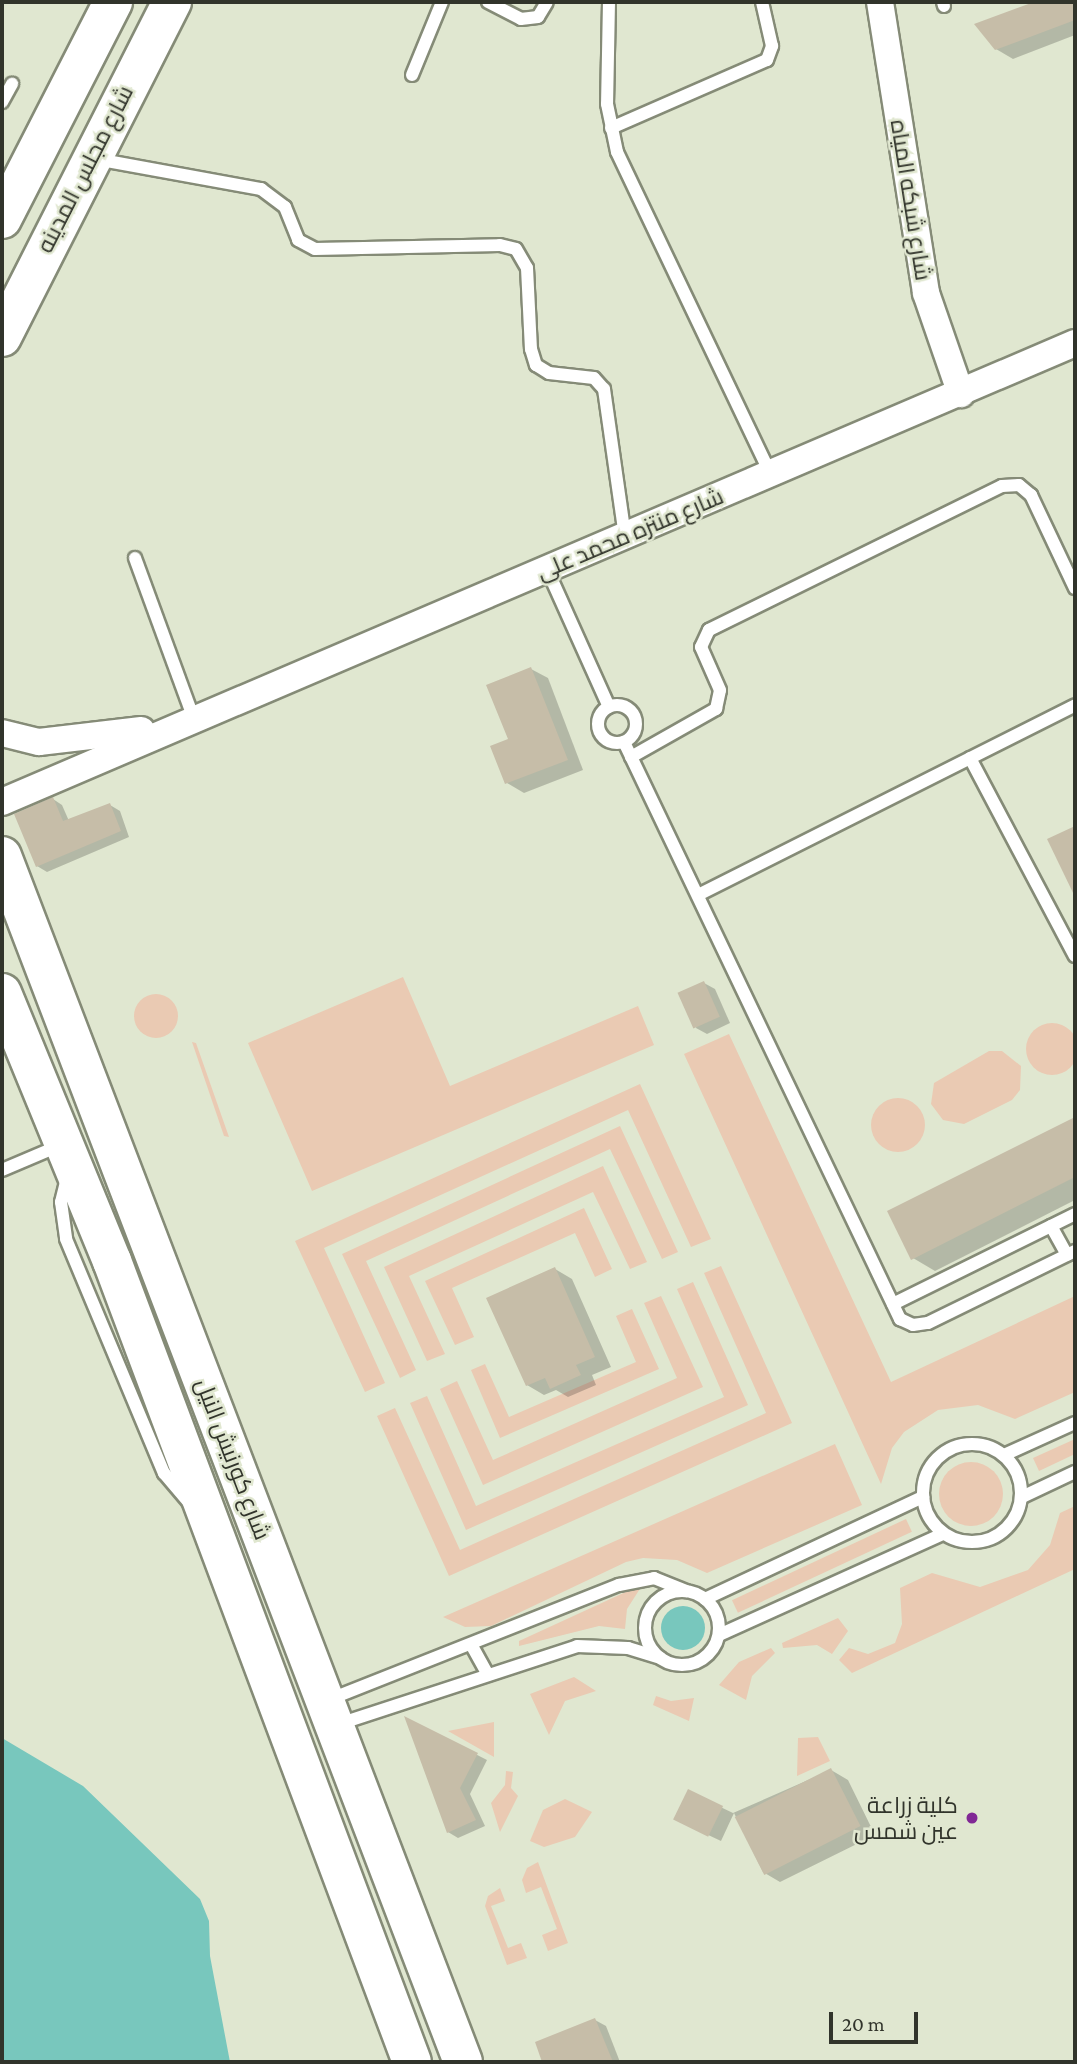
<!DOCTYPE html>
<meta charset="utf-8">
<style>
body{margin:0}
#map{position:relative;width:1077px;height:2064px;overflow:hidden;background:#e0e7d0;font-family:"Crimson Pro",Cairo,serif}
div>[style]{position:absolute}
.green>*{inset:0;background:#eacab3;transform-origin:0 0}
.round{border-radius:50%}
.water>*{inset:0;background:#78c7bd}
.shadow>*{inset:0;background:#0003}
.building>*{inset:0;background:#c6bda8;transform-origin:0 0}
.roads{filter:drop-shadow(2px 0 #858b77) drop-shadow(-2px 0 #858b77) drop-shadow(0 2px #858b77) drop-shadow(0 -2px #858b77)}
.service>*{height:12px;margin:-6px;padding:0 6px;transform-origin:6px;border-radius:6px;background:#fff}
.service>.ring{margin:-6px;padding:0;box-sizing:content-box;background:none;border:12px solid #fff;border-radius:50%}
.minor>*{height:26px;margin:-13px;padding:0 13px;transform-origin:13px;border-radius:13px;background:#fff}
.trunk>*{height:38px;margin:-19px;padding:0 19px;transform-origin:19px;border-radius:19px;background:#fff}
.dots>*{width:19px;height:19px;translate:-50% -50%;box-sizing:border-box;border:4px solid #e0e7d0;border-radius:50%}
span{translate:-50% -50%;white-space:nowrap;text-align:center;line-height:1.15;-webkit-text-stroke:5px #e0e7d0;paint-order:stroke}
.street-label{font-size:23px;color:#31342b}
.poi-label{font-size:23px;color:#31342b}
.right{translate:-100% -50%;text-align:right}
.frame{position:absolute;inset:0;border:4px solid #31342b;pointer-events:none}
.scale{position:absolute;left:829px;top:2012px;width:89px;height:32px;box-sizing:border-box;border:4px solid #31342b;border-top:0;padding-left:9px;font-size:21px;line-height:24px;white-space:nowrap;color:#31342b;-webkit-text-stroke:5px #e0e7d0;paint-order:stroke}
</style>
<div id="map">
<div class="green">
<div style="clip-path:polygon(403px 977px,450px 1086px,638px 1006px,654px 1045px,312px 1191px,248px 1043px)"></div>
<div class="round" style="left:134px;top:994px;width:44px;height:44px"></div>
<div class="round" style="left:1026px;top:1023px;width:52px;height:52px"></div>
<div style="clip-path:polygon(729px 1034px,891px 1382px,1075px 1296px,1075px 1392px,1015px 1419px,978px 1405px,938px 1410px,904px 1432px,892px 1448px,881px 1484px,684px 1054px)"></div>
<div style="clip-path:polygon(192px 1042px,196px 1043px,229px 1137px,224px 1136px)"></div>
<div style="clip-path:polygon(989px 1051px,1002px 1051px,1021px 1066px,1020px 1090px,1012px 1100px,964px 1124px,943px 1120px,931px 1104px,934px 1083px)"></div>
<div style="clip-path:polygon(640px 1084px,711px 1239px,691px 1247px,628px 1110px,324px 1248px,385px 1383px,365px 1392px,295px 1241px)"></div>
<div class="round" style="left:871px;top:1098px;width:54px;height:54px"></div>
<div style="clip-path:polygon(620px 1126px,678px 1252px,662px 1259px,610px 1149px,366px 1261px,416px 1370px,400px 1378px,342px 1254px)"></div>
<div style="clip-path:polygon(603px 1166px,647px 1262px,630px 1269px,593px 1192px,409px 1276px,445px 1354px,427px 1361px,384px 1267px)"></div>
<div style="clip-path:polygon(584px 1208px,612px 1269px,595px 1277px,575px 1233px,452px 1288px,474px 1337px,455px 1345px,425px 1281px)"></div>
<div style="clip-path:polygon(721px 1266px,792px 1423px,449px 1576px,377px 1416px,395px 1408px,460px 1550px,766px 1413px,704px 1273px)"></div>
<div style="clip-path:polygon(693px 1282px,748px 1405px,466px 1530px,410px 1403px,427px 1396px,476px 1506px,724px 1397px,677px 1289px)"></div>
<div style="clip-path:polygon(661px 1296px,703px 1387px,483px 1485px,440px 1389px,457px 1381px,493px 1460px,677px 1378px,644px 1303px)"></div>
<div style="clip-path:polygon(632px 1309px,659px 1369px,500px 1438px,471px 1370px,485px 1364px,509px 1417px,636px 1362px,616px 1316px)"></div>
<div style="clip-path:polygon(1075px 1439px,1075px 1454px,1039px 1471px,1033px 1458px)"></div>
<div style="clip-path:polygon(835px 1444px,862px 1505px,707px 1573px,677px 1560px,643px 1558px,626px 1562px,491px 1626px,465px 1627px,443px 1617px)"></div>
<div class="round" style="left:939px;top:1462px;width:64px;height:64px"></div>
<div style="clip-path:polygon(1075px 1506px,1075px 1569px,852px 1673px,839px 1660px,849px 1648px,868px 1654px,895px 1643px,902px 1624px,900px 1588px,932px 1573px,980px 1587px,1028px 1570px,1050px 1545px,1060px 1513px)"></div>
<div style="left:906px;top:1519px;width:14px;height:192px;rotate:65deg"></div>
<div style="clip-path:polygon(643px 1584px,627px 1609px,625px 1629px,599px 1626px,519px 1646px,519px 1641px)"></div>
<div style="clip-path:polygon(838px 1618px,848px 1631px,832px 1654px,817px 1645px,783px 1648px,782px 1643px)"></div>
<div style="clip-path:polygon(771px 1648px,775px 1653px,752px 1676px,746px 1700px,719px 1685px,739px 1662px)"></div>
<div style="clip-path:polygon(574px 1677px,596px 1691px,565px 1701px,549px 1735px,530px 1694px)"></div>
<div style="clip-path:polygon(656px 1696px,671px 1701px,694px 1698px,689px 1721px,653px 1705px)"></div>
<div style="clip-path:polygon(494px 1722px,494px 1757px,448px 1731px)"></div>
<div style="clip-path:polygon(818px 1737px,830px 1761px,797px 1776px,798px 1738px)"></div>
<div style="clip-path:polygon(506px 1771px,513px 1772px,511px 1788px,518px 1796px,500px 1832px,491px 1803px,505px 1785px)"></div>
<div style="clip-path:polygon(565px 1799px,592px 1812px,575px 1837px,544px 1847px,530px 1841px,543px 1810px)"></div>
<div style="clip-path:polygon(538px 1862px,568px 1943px,548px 1951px,542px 1935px,557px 1929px,541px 1887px,526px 1893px,522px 1880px,527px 1868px)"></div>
<div style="clip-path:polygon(500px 1888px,505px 1901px,491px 1906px,508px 1948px,521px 1943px,527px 1958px,507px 1965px,485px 1906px,488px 1896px)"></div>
</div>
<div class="water">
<div class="round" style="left:661px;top:1606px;width:44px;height:44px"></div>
<div style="clip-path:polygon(2px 1738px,83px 1786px,200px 1899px,209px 1921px,210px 1956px,230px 2062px,2px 2062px)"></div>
</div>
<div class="shadow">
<div style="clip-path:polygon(1039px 2px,1075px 2px,1075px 35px,1013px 59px,996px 49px,977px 25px)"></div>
<div style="clip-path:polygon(531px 669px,548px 678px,583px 770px,524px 793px,507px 783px,510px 740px)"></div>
<div style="clip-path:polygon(53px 799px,62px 805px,69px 821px,110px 805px,120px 811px,129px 837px,47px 872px,37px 866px)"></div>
<div style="clip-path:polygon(704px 983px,715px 989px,730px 1023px,707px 1034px,696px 1028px)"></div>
<div style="clip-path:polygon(1075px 1119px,1075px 1200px,935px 1271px,913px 1258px,889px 1212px)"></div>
<div style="clip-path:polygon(555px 1269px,572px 1279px,611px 1367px,592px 1375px,596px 1385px,568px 1397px,556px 1390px,544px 1395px,527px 1385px)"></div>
<div style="clip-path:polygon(407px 1719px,487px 1760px,470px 1794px,485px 1826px,458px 1838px,448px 1832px)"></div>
<div style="clip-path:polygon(831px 1770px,848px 1780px,875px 1835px,780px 1882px,763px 1872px,734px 1813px,721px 1841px,687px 1825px,689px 1792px,733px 1813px)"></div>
<div style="clip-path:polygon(595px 2020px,606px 2026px,620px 2062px,544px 2062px,537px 2043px)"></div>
</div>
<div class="building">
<div style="clip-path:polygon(1034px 2px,1075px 2px,1075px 20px,995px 50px,974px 24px)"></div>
<div style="clip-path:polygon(531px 667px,568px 760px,505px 784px,490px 746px,508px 739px,486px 685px)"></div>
<div style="clip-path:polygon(53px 797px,63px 821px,110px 803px,121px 831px,36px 867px,14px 814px)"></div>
<div style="clip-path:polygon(1075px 826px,1075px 897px,1047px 839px)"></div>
<div style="left:704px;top:981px;width:39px;height:29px;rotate:66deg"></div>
<div style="clip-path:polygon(1075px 1117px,1075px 1177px,911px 1260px,887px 1211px)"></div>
<div style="clip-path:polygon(555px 1267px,595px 1357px,576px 1365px,581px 1375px,550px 1389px,545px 1378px,526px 1386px,486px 1298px)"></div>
<div style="clip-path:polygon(404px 1716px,478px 1753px,460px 1788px,476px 1820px,447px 1833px)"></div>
<div style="left:831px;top:1768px;width:65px;height:108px;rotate:63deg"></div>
<div style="left:688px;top:1789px;width:39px;height:34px;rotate:26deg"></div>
<div style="clip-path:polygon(595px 2018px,613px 2062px,542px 2062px,535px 2042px)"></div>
</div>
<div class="roads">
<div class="service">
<div style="left:488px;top:2px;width:37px;rotate:27deg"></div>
<div style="left:521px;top:19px;width:17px;rotate:-7deg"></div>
<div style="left:538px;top:17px;width:17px;rotate:-59deg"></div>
<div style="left:609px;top:2px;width:102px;rotate:91.1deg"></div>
<div style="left:607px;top:104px;width:49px;rotate:78.2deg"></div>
<div style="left:617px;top:152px;width:358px;rotate:64.5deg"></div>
<div style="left:943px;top:2px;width:4px;rotate:76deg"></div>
<div style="left:412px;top:75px;width:79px;rotate:-67.7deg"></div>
<div style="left:2px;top:102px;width:21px;rotate:-61deg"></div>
<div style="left:611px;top:128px;width:170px;rotate:-23.6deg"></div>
<div style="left:767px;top:60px;width:15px;rotate:-70deg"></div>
<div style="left:772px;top:46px;width:45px;rotate:-102.8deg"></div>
<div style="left:96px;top:159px;width:168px;rotate:10.3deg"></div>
<div style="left:261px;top:189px;width:30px;rotate:37deg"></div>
<div style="left:285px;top:207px;width:35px;rotate:68deg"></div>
<div style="left:298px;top:240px;width:19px;rotate:28deg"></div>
<div style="left:315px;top:249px;width:185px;rotate:-1.2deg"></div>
<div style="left:500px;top:245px;width:16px;rotate:14deg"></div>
<div style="left:516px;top:249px;width:22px;rotate:60deg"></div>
<div style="left:527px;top:268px;width:81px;rotate:87.2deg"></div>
<div style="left:531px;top:349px;width:17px;rotate:73deg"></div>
<div style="left:536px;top:365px;width:15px;rotate:32deg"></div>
<div style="left:549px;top:373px;width:45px;rotate:6.3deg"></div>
<div style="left:594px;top:378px;width:15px;rotate:48deg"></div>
<div style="left:604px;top:389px;width:148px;rotate:81.9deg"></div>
<div style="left:135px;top:558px;width:171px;rotate:69.9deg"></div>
<div style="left:547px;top:569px;width:151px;rotate:65.8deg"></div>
<div class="ring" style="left:598px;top:705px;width:26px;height:26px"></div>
<div style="left:624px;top:742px;width:640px;rotate:64.44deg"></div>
<div style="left:900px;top:1319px;width:14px;rotate:25deg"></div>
<div style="left:913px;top:1325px;width:15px;rotate:-8deg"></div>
<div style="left:928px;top:1323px;width:164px;rotate:-26.1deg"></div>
<div style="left:631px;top:757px;width:98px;rotate:-29.5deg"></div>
<div style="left:716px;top:709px;width:19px;rotate:-78deg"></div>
<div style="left:720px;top:690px;width:47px;rotate:-113.8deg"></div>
<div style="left:701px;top:647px;width:19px;rotate:-65deg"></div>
<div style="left:709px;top:630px;width:326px;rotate:-26.2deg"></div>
<div style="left:1002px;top:486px;width:17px;rotate:-3deg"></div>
<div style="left:1019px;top:485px;width:16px;rotate:40deg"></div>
<div style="left:1031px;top:495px;width:103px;rotate:64.7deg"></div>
<div style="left:970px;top:758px;width:224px;rotate:62.1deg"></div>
<div style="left:698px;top:895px;width:422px;rotate:-26.7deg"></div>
<div style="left:2px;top:1170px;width:64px;rotate:-23deg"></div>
<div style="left:67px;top:1178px;width:25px;rotate:104deg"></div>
<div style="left:61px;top:1202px;width:37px;rotate:82deg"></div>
<div style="left:66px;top:1239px;width:254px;rotate:67.3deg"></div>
<div style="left:164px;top:1473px;width:43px;rotate:49.7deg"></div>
<div style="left:1051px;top:1226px;width:33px;rotate:61deg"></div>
<div style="left:893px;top:1304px;width:203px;rotate:-26.3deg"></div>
<div class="ring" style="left:923px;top:1444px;width:86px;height:86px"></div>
<div style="left:1004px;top:1455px;width:78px;rotate:-24.3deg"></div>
<div style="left:1022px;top:1497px;width:59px;rotate:-25.3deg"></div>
<div class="ring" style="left:645px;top:1591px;width:62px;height:62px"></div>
<div style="left:705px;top:1599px;width:241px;rotate:-25.1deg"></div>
<div style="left:719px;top:1635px;width:246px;rotate:-24.3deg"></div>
<div style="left:472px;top:1646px;width:33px;rotate:61deg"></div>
<div style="left:328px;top:1700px;width:313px;rotate:-21.6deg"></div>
<div style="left:619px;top:1585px;width:36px;rotate:-11deg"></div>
<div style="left:654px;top:1578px;width:35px;rotate:22deg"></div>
<div style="left:339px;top:1724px;width:250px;rotate:-18.1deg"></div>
<div style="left:577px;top:1646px;width:51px;rotate:2.2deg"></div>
<div style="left:628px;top:1648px;width:34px;rotate:17deg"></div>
</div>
<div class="minor">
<div style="left:880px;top:2px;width:295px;rotate:81deg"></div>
<div style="left:926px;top:293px;width:107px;rotate:70.9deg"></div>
<div style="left:2px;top:733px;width:38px;rotate:14deg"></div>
<div style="left:39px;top:742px;width:103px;rotate:-6.7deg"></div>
<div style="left:2px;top:802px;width:1167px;rotate:-23.16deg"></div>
</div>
<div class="trunk">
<div style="left:2px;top:219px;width:244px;rotate:-62.9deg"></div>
<div style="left:2px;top:337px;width:376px;rotate:-63.1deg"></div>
<div style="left:2px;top:856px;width:1291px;rotate:69.08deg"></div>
<div style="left:2px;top:993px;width:290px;rotate:67.7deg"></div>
<div style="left:112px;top:1261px;width:855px;rotate:69.47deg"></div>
</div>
</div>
<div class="dots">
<div style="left:972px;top:1818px;background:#812895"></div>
</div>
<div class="street-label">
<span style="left:85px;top:169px;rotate:-63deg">شارع مجلس المدينه</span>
<span style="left:911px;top:200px;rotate:81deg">شارع شبكه المياه</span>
<span style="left:630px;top:534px;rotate:-23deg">شارع منتزه محمد على</span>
<span style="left:233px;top:1459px;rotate:69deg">شارع كورنيش النيل</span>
</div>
<div class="poi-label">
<span class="right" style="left:958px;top:1818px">كلية زراعة<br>عين شمس</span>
</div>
<div class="frame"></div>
<div class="scale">20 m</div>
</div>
